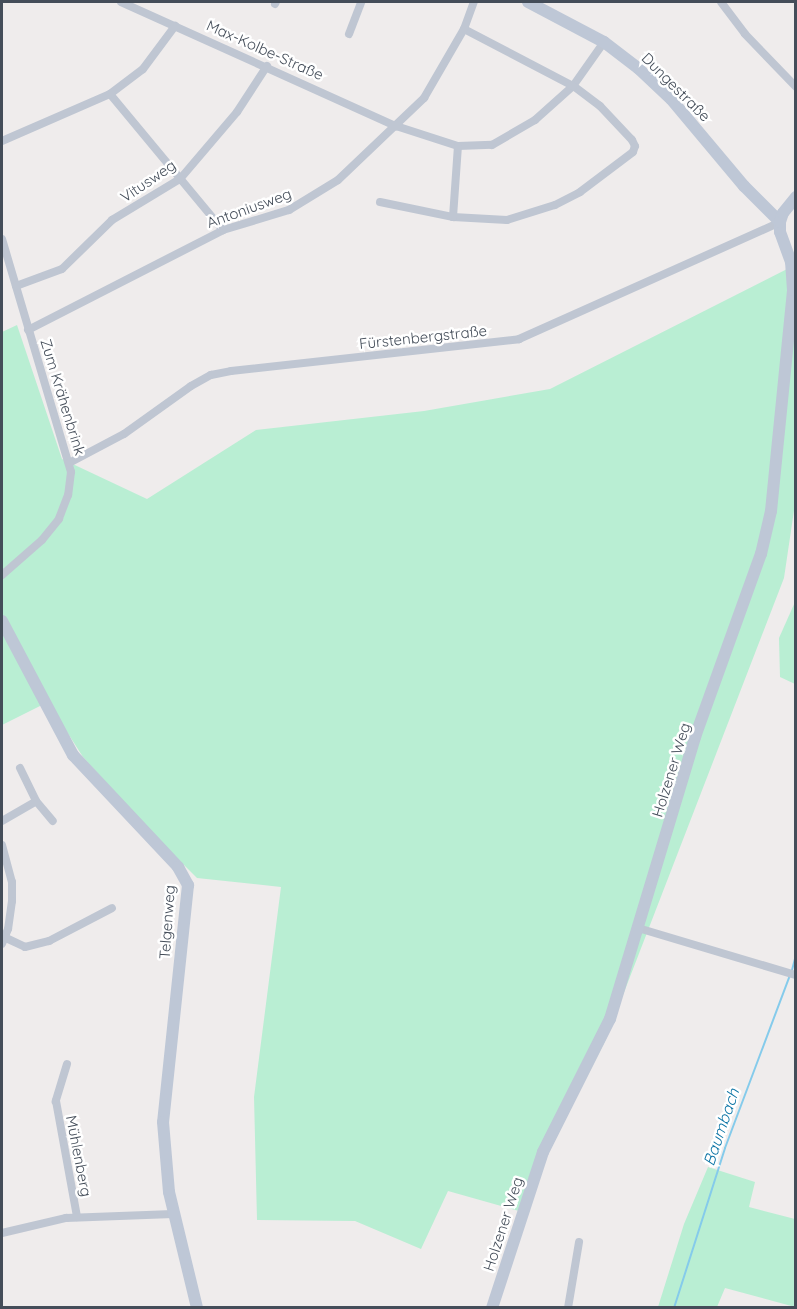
<!DOCTYPE html>
<meta charset="utf-8">
<style>
body{margin:0}
#map{position:relative;width:797px;height:1309px;overflow:hidden;background:#efecec;font-family:Quicksand,sans-serif}
div>[style]{position:absolute}
.green>*{inset:0;background:#b9eed3}
.stream>*{height:2px;margin:-1px;padding:0 1px;transform-origin:1px;border-radius:1px;background:#85cbeb}
.street>*{height:8px;margin:-4px;padding:0 4px;transform-origin:4px;border-radius:4px;background:#bfc6d2}
.secondary>*{height:12px;margin:-6px;padding:0 6px;transform-origin:6px;border-radius:6px;background:#bec7d6}
span{translate:-50% -50%;white-space:nowrap;text-align:center;line-height:1.15;-webkit-text-stroke:5px #fff;paint-order:stroke}
.street-label{font-size:15px;color:#444d59}
.water-label{font-size:16px;color:#0c74a5;font-style:italic}
.frame{position:absolute;inset:0;border:3px solid #444d59;pointer-events:none}
</style>
<div id="map">
<div class="green">
<div style="clip-path:polygon(795px 265px,796px 497px,784px 578px,606px 1039px,519px 1211px,448px 1191px,421px 1249px,355px 1221px,257px 1220px,254px 1097px,281px 887px,197px 878px,153px 834px,83px 757px,48px 702px,2px 725px,2px 332px,17px 325px,62px 459px,147px 499px,256px 430px,424px 411px,550px 389px)"></div>
<div style="clip-path:polygon(795px 602px,795px 684px,780px 677px,779px 638px)"></div>
<div style="clip-path:polygon(708px 1167px,755px 1182px,749px 1207px,795px 1219px,795px 1307px,725px 1288px,717px 1307px,658px 1307px,684px 1224px)"></div>
</div>
<div class="stream">
<div style="left:792px;top:970px;width:16px;rotate:-75deg"></div>
<div style="left:674px;top:1308px;width:168px;rotate:-72.3deg"></div>
<div style="left:725px;top:1148px;width:185px;rotate:-69.4deg"></div>
</div>
<div class="street">
<div style="left:121px;top:2px;width:302px;rotate:24.3deg"></div>
<div style="left:396px;top:126px;width:65px;rotate:17.9deg"></div>
<div style="left:458px;top:146px;width:34px;rotate:-2deg"></div>
<div style="left:492px;top:145px;width:50px;rotate:-30.2deg"></div>
<div style="left:535px;top:120px;width:51px;rotate:-41.8deg"></div>
<div style="left:573px;top:86px;width:54px;rotate:-54.8deg"></div>
<div style="left:721px;top:2px;width:40px;rotate:53deg"></div>
<div style="left:745px;top:34px;width:74px;rotate:46.1deg"></div>
<div style="left:275px;top:4px;width:2px;rotate:-63deg"></div>
<div style="left:349px;top:34px;width:34px;rotate:-69deg"></div>
<div style="left:110px;top:94px;width:177px;rotate:50.3deg"></div>
<div style="left:2px;top:141px;width:118px;rotate:-23.5deg"></div>
<div style="left:110px;top:94px;width:41px;rotate:-37.1deg"></div>
<div style="left:143px;top:69px;width:54px;rotate:-53.3deg"></div>
<div style="left:380px;top:202px;width:75px;rotate:11.6deg"></div>
<div style="left:453px;top:217px;width:54px;rotate:3.2deg"></div>
<div style="left:507px;top:220px;width:50px;rotate:-17.4deg"></div>
<div style="left:555px;top:205px;width:28px;rotate:-27deg"></div>
<div style="left:580px;top:192px;width:66px;rotate:-37deg"></div>
<div style="left:633px;top:152px;width:6px;rotate:-72deg"></div>
<div style="left:635px;top:146px;width:7px;rotate:-117deg"></div>
<div style="left:632px;top:140px;width:47px;rotate:-133.3deg"></div>
<div style="left:600px;top:106px;width:34px;rotate:-143deg"></div>
<div style="left:573px;top:86px;width:123px;rotate:-152.4deg"></div>
<div style="left:453px;top:217px;width:71px;rotate:-86deg"></div>
<div style="left:2px;top:239px;width:243px;rotate:73.5deg"></div>
<div style="left:71px;top:472px;width:23px;rotate:97deg"></div>
<div style="left:68px;top:495px;width:26px;rotate:111deg"></div>
<div style="left:59px;top:519px;width:27px;rotate:129deg"></div>
<div style="left:42px;top:540px;width:53px;rotate:138.8deg"></div>
<div style="left:16px;top:286px;width:49px;rotate:-20.3deg"></div>
<div style="left:62px;top:269px;width:70px;rotate:-44.4deg"></div>
<div style="left:112px;top:220px;width:79px;rotate:-31.1deg"></div>
<div style="left:180px;top:179px;width:88px;rotate:-49.6deg"></div>
<div style="left:237px;top:112px;width:55px;rotate:-56.9deg"></div>
<div style="left:28px;top:330px;width:219px;rotate:-27.1deg"></div>
<div style="left:223px;top:230px;width:69px;rotate:-16.9deg"></div>
<div style="left:289px;top:210px;width:57px;rotate:-31.5deg"></div>
<div style="left:338px;top:180px;width:119px;rotate:-43.6deg"></div>
<div style="left:424px;top:98px;width:80px;rotate:-59.9deg"></div>
<div style="left:464px;top:29px;width:29px;rotate:-70deg"></div>
<div style="left:69px;top:463px;width:62px;rotate:-27.8deg"></div>
<div style="left:124px;top:434px;width:82px;rotate:-35.6deg"></div>
<div style="left:191px;top:386px;width:23px;rotate:-29deg"></div>
<div style="left:211px;top:375px;width:20px;rotate:-11deg"></div>
<div style="left:231px;top:371px;width:290px;rotate:-6.3deg"></div>
<div style="left:519px;top:339px;width:286px;rotate:-24.1deg"></div>
<div style="left:20px;top:768px;width:37px;rotate:64deg"></div>
<div style="left:36px;top:801px;width:26px;rotate:50deg"></div>
<div style="left:2px;top:821px;width:39px;rotate:-30deg"></div>
<div style="left:2px;top:845px;width:38px;rotate:75deg"></div>
<div style="left:12px;top:882px;width:19px;rotate:90deg"></div>
<div style="left:12px;top:901px;width:28px;rotate:98deg"></div>
<div style="left:8px;top:929px;width:16px;rotate:112deg"></div>
<div style="left:638px;top:928px;width:165px;rotate:16.6deg"></div>
<div style="left:6px;top:938px;width:21px;rotate:25deg"></div>
<div style="left:25px;top:947px;width:25px;rotate:-14deg"></div>
<div style="left:49px;top:941px;width:71px;rotate:-27.6deg"></div>
<div style="left:67px;top:1064px;width:39px;rotate:107deg"></div>
<div style="left:56px;top:1101px;width:118px;rotate:79.7deg"></div>
<div style="left:2px;top:1233px;width:66px;rotate:-13.2deg"></div>
<div style="left:66px;top:1218px;width:107px;rotate:-2.1deg"></div>
<div style="left:568px;top:1308px;width:67px;rotate:-80.5deg"></div>
</div>
<div class="secondary">
<div style="left:528px;top:2px;width:86px;rotate:27.8deg"></div>
<div style="left:604px;top:42px;width:44px;rotate:37.6deg"></div>
<div style="left:639px;top:69px;width:44px;rotate:43.2deg"></div>
<div style="left:671px;top:99px;width:114px;rotate:50deg"></div>
<div style="left:744px;top:186px;width:51px;rotate:45deg"></div>
<div style="left:2px;top:621px;width:152px;rotate:62.1deg"></div>
<div style="left:73px;top:755px;width:154px;rotate:46.8deg"></div>
<div style="left:178px;top:867px;width:21px;rotate:61deg"></div>
<div style="left:188px;top:885px;width:238px;rotate:96deg"></div>
<div style="left:163px;top:1122px;width:70px;rotate:85.1deg"></div>
<div style="left:169px;top:1192px;width:119px;rotate:76.4deg"></div>
<div style="left:492px;top:1308px;width:164px;rotate:-71.9deg"></div>
<div style="left:543px;top:1152px;width:149px;rotate:-63.3deg"></div>
<div style="left:610px;top:1019px;width:295px;rotate:-73.2deg"></div>
<div style="left:695px;top:737px;width:195px;rotate:-70.2deg"></div>
<div style="left:761px;top:554px;width:44px;rotate:-76.9deg"></div>
<div style="left:771px;top:511px;width:222px;rotate:-84.3deg"></div>
<div style="left:793px;top:290px;width:28px;rotate:-94deg"></div>
<div style="left:791px;top:262px;width:32px;rotate:-110deg"></div>
<div style="left:780px;top:232px;width:10px;rotate:-90deg"></div>
<div style="left:780px;top:222px;width:9px;rotate:-72deg"></div>
<div style="left:783px;top:213px;width:21px;rotate:-51deg"></div>
</div>
<div class="street-label">
<span style="left:265px;top:50px;rotate:24deg">Max-Kolbe-Straße</span>
<span style="left:676px;top:87px;rotate:45deg">Dungestraße</span>
<span style="left:148px;top:181px;rotate:-34deg">Vitusweg</span>
<span style="left:249px;top:208px;rotate:-20deg">Antoniusweg</span>
<span style="left:423px;top:337px;rotate:-6deg">Fürstenbergstraße</span>
<span style="left:63px;top:397px;rotate:73deg">Zum Krähenbrink</span>
<span style="left:671px;top:770px;rotate:-73deg">Holzener Weg</span>
<span style="left:167px;top:922px;rotate:-86deg">Telgenweg</span>
<span style="left:79px;top:1156px;rotate:79deg">Mühlenberg</span>
<span style="left:503px;top:1224px;rotate:-72deg">Holzener Weg</span>
</div>
<div class="water-label">
<span style="left:721px;top:1127px;rotate:-71deg">Baumbach</span>
</div>
<div class="frame"></div>
</div>
